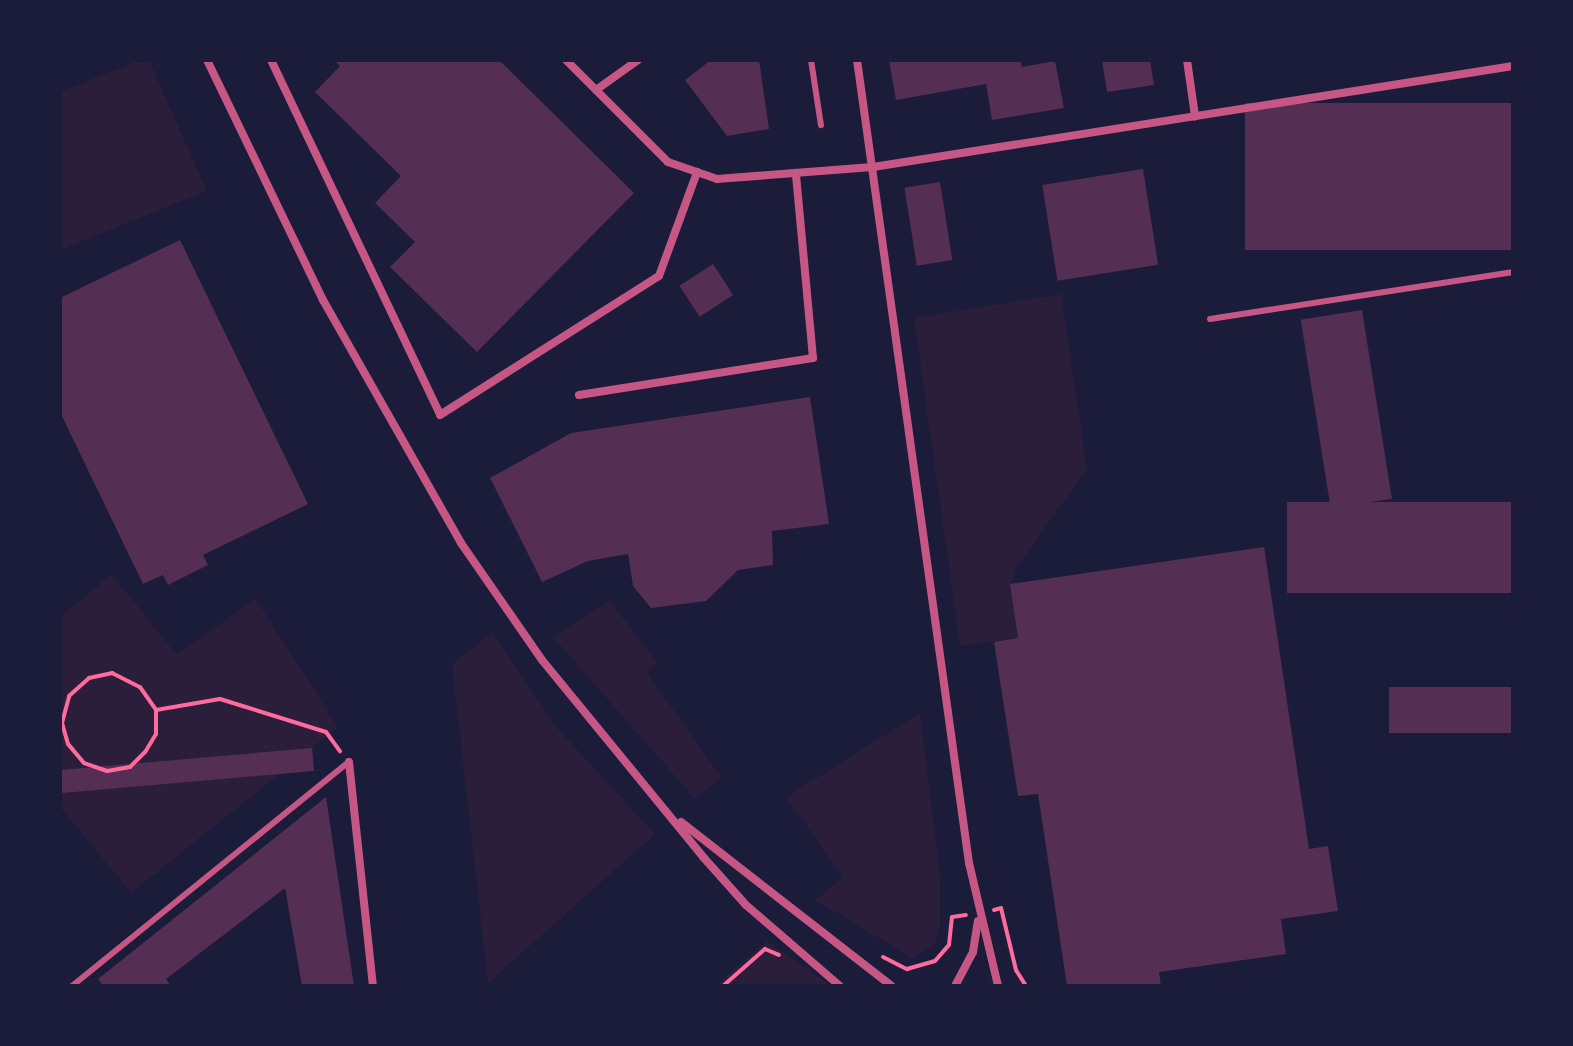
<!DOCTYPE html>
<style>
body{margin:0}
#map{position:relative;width:1573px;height:1046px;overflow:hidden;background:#1b1b3a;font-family:Roboto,sans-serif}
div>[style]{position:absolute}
.green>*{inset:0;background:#2a1e3b}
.building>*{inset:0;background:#542f53;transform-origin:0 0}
.path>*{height:4px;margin:-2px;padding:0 2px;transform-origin:2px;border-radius:2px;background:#ff6b9d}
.service>*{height:6px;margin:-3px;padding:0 3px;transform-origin:3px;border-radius:3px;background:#c65784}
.minor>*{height:8px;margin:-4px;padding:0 4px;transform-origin:4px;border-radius:4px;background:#c65784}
span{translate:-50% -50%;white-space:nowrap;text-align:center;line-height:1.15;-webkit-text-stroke:6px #1b1b3a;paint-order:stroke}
.frame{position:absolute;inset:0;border:62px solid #1b1b3a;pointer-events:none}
</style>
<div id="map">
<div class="green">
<div style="clip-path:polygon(140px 60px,149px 60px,207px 191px,60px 250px,60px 92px)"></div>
<div style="clip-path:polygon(1061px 294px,1087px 469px,1017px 567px,1011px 584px,1018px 638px,960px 646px,914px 318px)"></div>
<div style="clip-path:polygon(112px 574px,176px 654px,256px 599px,338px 727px,131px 893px,60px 807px,60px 617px)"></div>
<div style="clip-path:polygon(610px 601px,658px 663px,646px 671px,721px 777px,695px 799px,553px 637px)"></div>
<div style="clip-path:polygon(492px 632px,558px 729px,655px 834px,488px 983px,452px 664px)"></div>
<div style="clip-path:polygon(920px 713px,940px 874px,940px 927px,934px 946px,912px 958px,815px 900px,843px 877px,786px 797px)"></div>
<div style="clip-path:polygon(767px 941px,831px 986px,715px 986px)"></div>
</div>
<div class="building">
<div style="clip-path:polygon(334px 60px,499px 60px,634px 193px,477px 352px,390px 267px,415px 242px,375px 203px,401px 176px,315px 92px,340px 66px)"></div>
<div style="clip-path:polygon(711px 60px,759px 60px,769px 129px,727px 136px,685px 80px)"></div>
<div style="clip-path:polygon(889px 60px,1020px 60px,1022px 67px,1055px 61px,1064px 108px,992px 120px,986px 84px,896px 100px)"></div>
<div style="clip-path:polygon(1102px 60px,1150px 60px,1154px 85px,1107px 92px)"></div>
<div style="left:1513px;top:103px;width:147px;height:268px;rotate:90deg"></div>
<div style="left:1143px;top:169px;width:97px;height:102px;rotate:81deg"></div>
<div style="left:940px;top:182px;width:79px;height:36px;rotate:81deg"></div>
<div style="clip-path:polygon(180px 240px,308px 504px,203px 555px,208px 565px,168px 585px,163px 575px,143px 584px,60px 412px,60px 298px)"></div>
<div style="left:713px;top:264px;width:37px;height:40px;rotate:57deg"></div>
<div style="left:1362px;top:310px;width:191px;height:62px;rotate:81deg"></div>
<div style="clip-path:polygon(810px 397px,829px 524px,772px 531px,773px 565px,738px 570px,706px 601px,651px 608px,633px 586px,628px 554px,588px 561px,542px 582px,490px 478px,571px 433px)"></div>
<div style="left:1513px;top:502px;width:91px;height:226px;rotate:90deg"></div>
<div style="clip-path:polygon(1264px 547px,1309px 849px,1328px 846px,1338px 911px,1281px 919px,1286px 954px,1159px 972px,1161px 986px,1067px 986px,1038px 794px,1018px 796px,994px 642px,1018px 638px,1010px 584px)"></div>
<div style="left:1513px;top:687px;width:46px;height:124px;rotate:90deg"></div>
<div style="left:312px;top:748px;width:23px;height:310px;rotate:85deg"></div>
<div style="clip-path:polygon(326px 797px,354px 986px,302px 986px,285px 888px,166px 979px,171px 986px,103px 986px,98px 979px)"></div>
</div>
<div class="path">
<div style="left:156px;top:710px;width:24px;rotate:90deg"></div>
<div style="left:156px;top:734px;width:21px;rotate:121deg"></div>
<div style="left:145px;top:752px;width:21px;rotate:135deg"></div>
<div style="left:130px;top:767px;width:23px;rotate:170deg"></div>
<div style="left:107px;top:771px;width:24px;rotate:-161deg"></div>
<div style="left:84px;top:763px;width:25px;rotate:-130deg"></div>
<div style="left:68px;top:744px;width:22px;rotate:-106deg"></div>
<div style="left:62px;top:723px;width:28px;rotate:-75deg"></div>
<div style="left:69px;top:696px;width:27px;rotate:-42deg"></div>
<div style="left:89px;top:678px;width:24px;rotate:-12deg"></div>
<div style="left:112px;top:673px;width:31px;rotate:27deg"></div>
<div style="left:140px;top:687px;width:28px;rotate:55deg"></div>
<div style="left:156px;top:710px;width:65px;rotate:-9.8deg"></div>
<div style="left:220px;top:699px;width:111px;rotate:17.3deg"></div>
<div style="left:326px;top:732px;width:24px;rotate:54deg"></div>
<div style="left:994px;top:910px;width:7px;rotate:-16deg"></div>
<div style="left:1001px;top:908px;width:64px;rotate:76.4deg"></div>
<div style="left:1016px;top:970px;width:19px;rotate:58deg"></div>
<div style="left:883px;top:957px;width:27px;rotate:27deg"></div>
<div style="left:907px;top:969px;width:29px;rotate:-16deg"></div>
<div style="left:935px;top:961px;width:21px;rotate:-49deg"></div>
<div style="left:949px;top:945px;width:28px;rotate:-84deg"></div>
<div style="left:952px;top:917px;width:14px;rotate:-8deg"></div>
<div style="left:723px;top:986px;width:56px;rotate:-41.4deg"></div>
<div style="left:765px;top:949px;width:15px;rotate:23deg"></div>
</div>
<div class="service">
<div style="left:811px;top:60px;width:66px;rotate:81.3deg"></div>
<div style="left:1210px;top:319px;width:307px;rotate:-8.8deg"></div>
<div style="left:72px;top:986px;width:356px;rotate:-39deg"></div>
</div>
<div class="minor">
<div style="left:207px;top:60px;width:267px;rotate:64.2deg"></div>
<div style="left:323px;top:300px;width:279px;rotate:60.4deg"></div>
<div style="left:461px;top:543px;width:142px;rotate:55.3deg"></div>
<div style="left:542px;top:660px;width:256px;rotate:50.7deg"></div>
<div style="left:704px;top:858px;width:63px;rotate:48.2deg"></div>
<div style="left:746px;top:905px;width:124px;rotate:40.8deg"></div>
<div style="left:271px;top:60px;width:393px;rotate:64.5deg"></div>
<div style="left:440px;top:415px;width:259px;rotate:-32.4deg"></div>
<div style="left:659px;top:276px;width:111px;rotate:-69.9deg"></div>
<div style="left:566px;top:60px;width:144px;rotate:45deg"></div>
<div style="left:668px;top:162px;width:52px;rotate:19.1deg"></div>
<div style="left:717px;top:179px;width:156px;rotate:-4.4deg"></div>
<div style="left:873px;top:167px;width:648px;rotate:-8.97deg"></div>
<div style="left:857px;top:60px;width:811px;rotate:82.06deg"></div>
<div style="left:969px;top:863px;width:126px;rotate:76.7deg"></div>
<div style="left:1187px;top:60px;width:57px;rotate:81.9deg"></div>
<div style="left:596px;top:90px;width:52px;rotate:-35.5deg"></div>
<div style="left:579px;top:395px;width:237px;rotate:-9deg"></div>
<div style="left:813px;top:358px;width:186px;rotate:-95.3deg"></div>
<div style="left:349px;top:762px;width:225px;rotate:83.9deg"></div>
<div style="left:681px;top:822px;width:267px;rotate:37.9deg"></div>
<div style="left:955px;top:986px;width:38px;rotate:-62deg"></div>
<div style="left:973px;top:952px;width:31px;rotate:-81deg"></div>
</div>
<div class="frame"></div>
</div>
